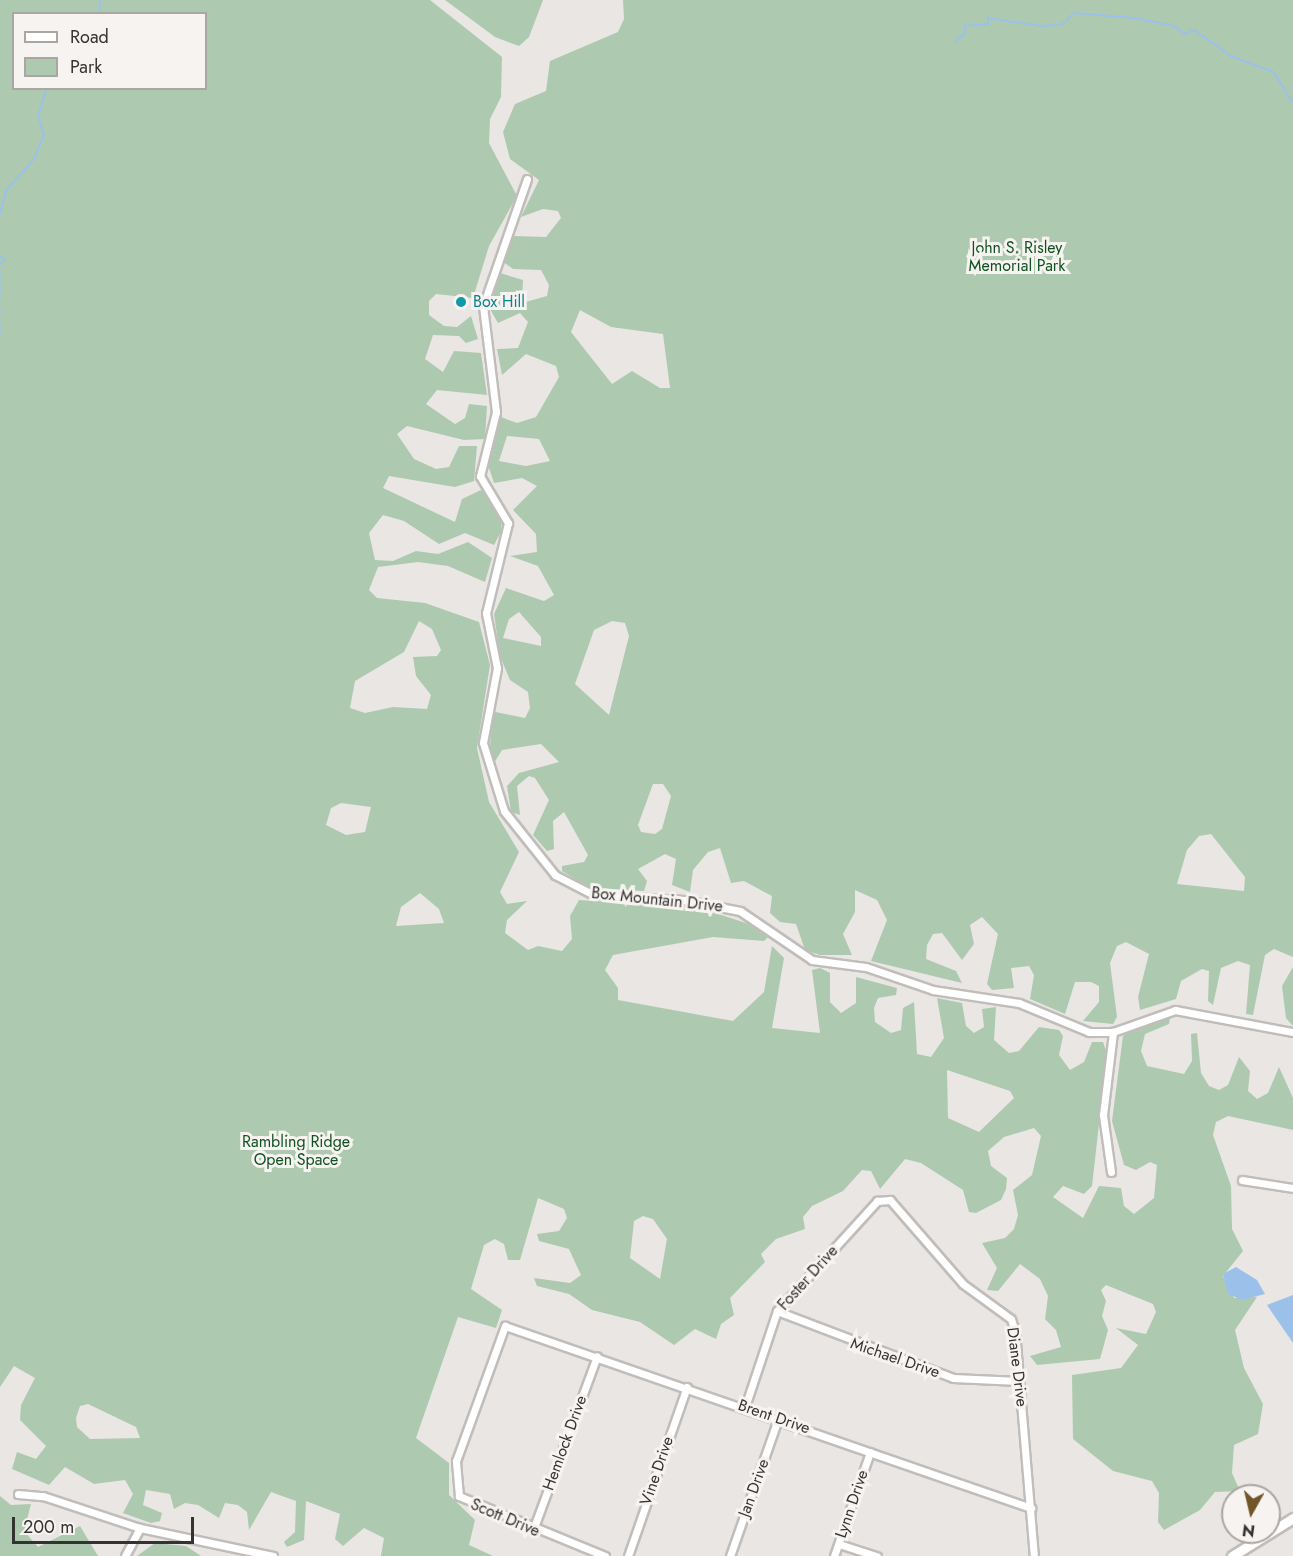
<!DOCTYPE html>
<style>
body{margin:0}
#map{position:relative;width:1293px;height:1556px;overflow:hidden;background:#e9e6e3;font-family:Jost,sans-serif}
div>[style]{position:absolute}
.green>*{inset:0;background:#adcab0}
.water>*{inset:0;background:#9bc1eb}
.stream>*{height:1.5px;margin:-0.75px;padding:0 0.75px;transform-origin:0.75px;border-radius:0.75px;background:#9bc1eb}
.roads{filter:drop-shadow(2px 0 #c0bdba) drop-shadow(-2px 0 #c0bdba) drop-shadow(0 2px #c0bdba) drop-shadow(0 -2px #c0bdba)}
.minor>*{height:7px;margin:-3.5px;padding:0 3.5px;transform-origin:3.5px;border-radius:3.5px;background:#fff}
.secondary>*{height:9px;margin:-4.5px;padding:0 4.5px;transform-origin:4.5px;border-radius:4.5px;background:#fff}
.dots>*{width:16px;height:16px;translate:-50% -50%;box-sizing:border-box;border:3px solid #f7f3f0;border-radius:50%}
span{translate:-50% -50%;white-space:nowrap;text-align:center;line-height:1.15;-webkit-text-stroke:6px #f7f3f0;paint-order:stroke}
.park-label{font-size:16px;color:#0f5221}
.culture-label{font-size:16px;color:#0d838f}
.left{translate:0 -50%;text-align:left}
.street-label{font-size:16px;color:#343332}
.legend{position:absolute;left:12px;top:12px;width:195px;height:78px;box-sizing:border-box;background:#f7f3f0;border:2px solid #a9a6a4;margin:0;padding:8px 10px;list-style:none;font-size:18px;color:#343332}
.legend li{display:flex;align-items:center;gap:12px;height:30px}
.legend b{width:30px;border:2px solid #a9a6a4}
.north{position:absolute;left:1221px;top:1484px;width:60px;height:60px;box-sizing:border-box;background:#f7f3f0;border:2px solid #a9a6a4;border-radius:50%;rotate:188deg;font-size:16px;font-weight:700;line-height:24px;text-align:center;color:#343332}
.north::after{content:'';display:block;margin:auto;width:21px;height:27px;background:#705628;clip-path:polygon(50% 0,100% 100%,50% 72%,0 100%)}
.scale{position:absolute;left:12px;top:1517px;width:182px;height:27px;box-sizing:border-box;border:3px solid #343332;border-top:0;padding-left:8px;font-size:18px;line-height:21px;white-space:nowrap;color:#343332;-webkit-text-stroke:4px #f7f3f0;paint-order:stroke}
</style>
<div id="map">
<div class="green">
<div style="clip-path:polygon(evenodd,0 0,430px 0,502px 57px,501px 97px,490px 119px,489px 143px,517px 196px,489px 246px,473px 298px,436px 294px,429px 301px,429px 315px,444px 326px,457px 327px,471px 316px,478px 339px,466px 343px,459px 336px,433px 335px,425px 359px,443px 372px,454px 351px,481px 353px,487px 395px,437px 390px,426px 404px,455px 424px,465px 418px,469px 404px,487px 406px,485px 439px,464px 440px,407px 426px,397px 434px,414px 459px,436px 469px,449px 467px,459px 446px,477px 446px,474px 481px,455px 487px,389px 476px,383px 488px,455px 522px,462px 499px,481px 490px,502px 515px,501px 532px,494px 545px,465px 533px,439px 544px,404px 521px,383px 515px,369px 533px,375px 560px,393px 561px,416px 551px,438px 554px,468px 542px,492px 558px,485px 582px,448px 566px,418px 562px,378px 567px,369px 590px,377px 598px,425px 603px,479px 622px,490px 665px,477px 748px,489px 802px,519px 852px,500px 892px,507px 904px,527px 901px,507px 920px,505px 933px,528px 950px,538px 946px,562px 951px,572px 939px,570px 916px,579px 900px,703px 909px,758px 927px,768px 937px,764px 941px,713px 937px,613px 955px,605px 970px,618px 988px,618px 1000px,733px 1021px,764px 992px,772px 946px,784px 958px,772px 1028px,820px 1033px,812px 970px,820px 968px,830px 973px,830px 1002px,841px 1013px,856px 1003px,856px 977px,897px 988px,896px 995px,878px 998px,874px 1008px,875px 1022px,891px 1033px,901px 1030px,903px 1008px,914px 1002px,917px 1054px,931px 1057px,944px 1038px,937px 998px,962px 1003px,966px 1026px,974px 1033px,984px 1027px,982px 1009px,996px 1007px,994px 1040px,1009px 1053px,1019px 1051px,1039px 1027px,1059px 1030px,1063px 1036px,1059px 1055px,1070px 1070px,1084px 1062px,1092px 1042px,1103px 1042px,1107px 1053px,1092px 1186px,1084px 1194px,1063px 1186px,1053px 1197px,1083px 1218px,1099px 1186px,1121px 1188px,1124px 1206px,1134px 1214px,1154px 1198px,1157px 1165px,1150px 1162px,1136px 1170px,1124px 1165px,1112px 1121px,1123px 1036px,1139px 1025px,1170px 1018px,1169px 1024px,1145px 1034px,1141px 1051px,1147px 1066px,1184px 1074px,1192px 1061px,1191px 1034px,1197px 1033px,1201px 1073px,1209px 1086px,1219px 1090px,1228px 1085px,1239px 1057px,1250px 1071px,1248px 1091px,1257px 1099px,1268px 1093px,1279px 1067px,1293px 1098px,1293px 1130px,1228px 1116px,1216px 1122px,1213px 1135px,1231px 1186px,1232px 1229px,1243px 1251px,1223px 1276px,1234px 1298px,1257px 1297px,1235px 1330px,1244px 1368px,1263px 1404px,1258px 1434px,1234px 1445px,1232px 1473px,1240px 1491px,1215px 1492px,1200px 1510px,1164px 1530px,1158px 1522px,1159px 1493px,1152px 1481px,1113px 1471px,1073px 1439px,1072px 1375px,1121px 1368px,1138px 1345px,1116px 1328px,1146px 1334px,1156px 1312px,1153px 1304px,1106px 1285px,1101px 1290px,1106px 1301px,1102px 1316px,1108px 1330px,1100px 1359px,1037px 1365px,1030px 1356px,1061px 1347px,1056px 1330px,1045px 1319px,1048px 1296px,1040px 1279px,1020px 1264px,998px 1291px,987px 1290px,997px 1268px,982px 1243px,1005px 1238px,1014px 1229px,1018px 1215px,1013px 1190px,1032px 1175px,1041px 1136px,1034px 1128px,1004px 1137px,988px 1151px,991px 1166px,1007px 1178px,1006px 1189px,1001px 1200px,976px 1213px,969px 1212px,963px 1190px,921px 1163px,905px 1159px,880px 1189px,871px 1171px,862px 1170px,843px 1191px,812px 1206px,803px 1217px,805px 1229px,776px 1239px,761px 1254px,765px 1262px,730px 1298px,734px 1315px,721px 1324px,716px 1339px,695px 1329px,674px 1345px,640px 1322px,592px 1310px,569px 1294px,537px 1286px,534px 1278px,570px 1283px,581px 1275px,569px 1249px,539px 1241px,537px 1234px,559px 1231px,567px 1218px,564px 1209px,538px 1198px,520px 1260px,508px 1260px,504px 1244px,495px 1239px,484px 1245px,471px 1289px,502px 1310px,496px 1328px,458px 1317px,416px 1438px,449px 1463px,449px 1495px,475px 1520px,469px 1545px,493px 1556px,381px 1556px,384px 1538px,364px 1528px,343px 1546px,335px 1539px,340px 1514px,306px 1501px,304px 1540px,287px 1547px,284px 1542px,295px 1532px,296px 1501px,271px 1492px,249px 1530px,247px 1512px,238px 1505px,225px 1503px,219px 1518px,198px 1505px,185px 1503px,174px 1509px,170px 1494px,146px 1490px,143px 1505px,162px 1513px,160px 1521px,151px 1523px,123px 1513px,133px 1494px,125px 1480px,94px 1484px,65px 1467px,49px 1485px,12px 1469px,17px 1452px,36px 1459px,46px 1446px,20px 1420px,21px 1405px,35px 1378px,14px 1366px,0 1387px,0 0,14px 14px,206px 14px,206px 88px,14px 88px,14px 14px,0 0,419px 621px,432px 629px,441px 650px,437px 656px,413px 657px,416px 676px,431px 695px,427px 709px,393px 707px,365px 713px,350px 708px,355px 681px,404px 652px,419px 621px,0 0,341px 803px,371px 807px,365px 832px,346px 835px,326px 825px,331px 808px,341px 803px,0 0,420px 893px,439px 909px,444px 923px,396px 926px,401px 907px,420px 893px,0 0,947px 1070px,1010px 1091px,1014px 1098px,979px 1132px,948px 1118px,947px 1070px,0 0,643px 1216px,653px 1219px,667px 1239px,660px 1279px,630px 1258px,634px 1221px,643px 1216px,0 0,88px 1404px,136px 1427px,140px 1438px,90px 1439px,77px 1427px,76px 1418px,80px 1406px,88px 1404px)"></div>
<div style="clip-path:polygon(445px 0,543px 0,529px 37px,519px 46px,495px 37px)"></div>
<div style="clip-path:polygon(evenodd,623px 0,1293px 0,1293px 957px,1274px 949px,1265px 955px,1253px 1015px,1246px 1014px,1250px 965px,1238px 961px,1221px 968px,1213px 1005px,1208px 1001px,1209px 971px,1202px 969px,1181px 981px,1176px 999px,1140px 1010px,1138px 997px,1149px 954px,1126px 942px,1117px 946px,1110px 963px,1117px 1017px,1113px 1024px,1083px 1021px,1099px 1002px,1099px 986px,1091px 982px,1075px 982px,1065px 1014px,1030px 999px,1034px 975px,1029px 966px,1011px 968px,1014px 988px,992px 990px,987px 984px,998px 934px,982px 917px,970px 925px,974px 944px,962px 960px,942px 933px,933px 934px,927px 945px,926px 959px,956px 971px,962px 983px,871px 961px,887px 920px,877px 900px,855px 890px,855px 912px,843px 934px,852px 955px,820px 955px,805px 950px,796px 924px,780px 922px,770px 913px,772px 896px,744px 881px,731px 883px,720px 848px,708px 852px,693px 870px,690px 892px,672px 885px,676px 859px,665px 854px,638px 869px,647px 881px,644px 891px,590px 888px,562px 871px,562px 866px,584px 862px,588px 855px,564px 812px,553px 821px,554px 849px,547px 851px,533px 835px,549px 800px,535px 778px,529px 776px,517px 786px,520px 815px,511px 812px,507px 786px,519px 773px,559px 762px,541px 744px,502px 750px,494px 763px,490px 756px,491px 711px,525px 718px,530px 708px,528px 692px,510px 680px,500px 656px,494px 614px,506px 588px,544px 601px,554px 595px,538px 566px,510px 556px,537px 552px,536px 534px,513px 510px,537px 486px,522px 478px,494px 483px,488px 465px,501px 417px,517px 423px,536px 417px,559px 377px,556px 366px,526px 354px,502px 375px,497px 349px,518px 348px,528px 322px,520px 313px,498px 323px,490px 309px,500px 273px,523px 280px,522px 303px,547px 296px,549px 285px,541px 270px,513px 269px,502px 261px,513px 236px,546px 237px,561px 218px,558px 211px,543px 209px,521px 217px,539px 180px,510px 159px,503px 132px,515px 104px,546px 91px,550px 61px,618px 32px,624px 19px,623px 0,580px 310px,611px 327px,663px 334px,670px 388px,660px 388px,632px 371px,612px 384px,571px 332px,580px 310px,623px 0,507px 436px,539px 439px,550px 461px,526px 466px,499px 461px,507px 436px,623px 0,519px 612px,541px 637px,541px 646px,503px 638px,509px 619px,519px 612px,623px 0,612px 621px,625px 623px,629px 636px,609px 715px,575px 684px,594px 630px,612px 621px,623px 0,653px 784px,663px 784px,671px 796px,662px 829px,655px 834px,641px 832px,638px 825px,653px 784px,623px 0,1211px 834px,1245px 877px,1244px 891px,1177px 884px,1187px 850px,1199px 836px,1211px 834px)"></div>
<div style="clip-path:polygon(1293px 967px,1293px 1025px,1292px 1025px,1286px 1018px,1282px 986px)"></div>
<div style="clip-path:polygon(0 1496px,11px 1505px,31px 1504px,24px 1531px,38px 1547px,80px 1526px,98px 1556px,0 1556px)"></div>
<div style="clip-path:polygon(155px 1543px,186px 1546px,201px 1556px,137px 1556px)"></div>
</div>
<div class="water">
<div style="clip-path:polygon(1236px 1267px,1257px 1280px,1265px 1294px,1242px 1300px,1228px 1294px,1223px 1274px)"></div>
<div style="clip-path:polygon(1293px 1295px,1293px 1343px,1267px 1305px)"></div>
</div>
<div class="stream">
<div style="left:99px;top:14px;width:14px;rotate:-86deg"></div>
<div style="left:955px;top:42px;width:13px;rotate:-39deg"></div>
<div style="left:965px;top:34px;width:8px;rotate:-90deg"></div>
<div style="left:965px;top:26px;width:23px;rotate:-5deg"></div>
<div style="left:988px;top:24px;width:6px;rotate:-90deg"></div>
<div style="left:988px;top:18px;width:53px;rotate:8.7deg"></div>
<div style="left:1040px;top:26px;width:22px;rotate:-3deg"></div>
<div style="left:1062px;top:25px;width:17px;rotate:-45deg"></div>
<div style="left:1074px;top:13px;width:61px;rotate:4.7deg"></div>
<div style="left:1135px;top:18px;width:41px;rotate:11.3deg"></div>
<div style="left:1175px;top:26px;width:13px;rotate:39deg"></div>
<div style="left:1185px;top:34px;width:11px;rotate:-22deg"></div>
<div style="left:1195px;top:30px;width:44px;rotate:35.8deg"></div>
<div style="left:1231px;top:56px;width:46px;rotate:20.4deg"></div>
<div style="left:1274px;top:72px;width:36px;rotate:58deg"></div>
<div style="left:0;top:214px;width:24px;rotate:-75deg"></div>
<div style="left:6px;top:191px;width:43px;rotate:-48.8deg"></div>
<div style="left:34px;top:159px;width:26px;rotate:-67deg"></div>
<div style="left:44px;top:135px;width:19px;rotate:-108deg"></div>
<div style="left:38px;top:117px;width:30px;rotate:-73deg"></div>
<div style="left:0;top:256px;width:6px;rotate:39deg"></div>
<div style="left:5px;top:260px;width:8px;rotate:130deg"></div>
<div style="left:0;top:271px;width:27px;rotate:90deg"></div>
<div style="left:0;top:309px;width:3px;rotate:90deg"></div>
<div style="left:0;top:323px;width:14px;rotate:90deg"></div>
</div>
<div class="roads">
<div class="minor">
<div style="left:527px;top:179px;width:134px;rotate:109.1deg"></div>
<div style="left:483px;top:306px;width:107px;rotate:83deg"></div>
<div style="left:496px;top:412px;width:66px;rotate:104deg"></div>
<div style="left:480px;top:476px;width:55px;rotate:59.2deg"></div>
<div style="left:508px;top:523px;width:93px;rotate:103.7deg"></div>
<div style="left:486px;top:613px;width:56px;rotate:78.7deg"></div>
<div style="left:497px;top:668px;width:76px;rotate:100.6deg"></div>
<div style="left:483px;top:743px;width:71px;rotate:72.8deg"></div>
<div style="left:504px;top:811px;width:82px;rotate:51.4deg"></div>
<div style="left:555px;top:875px;width:44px;rotate:27.1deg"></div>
<div style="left:594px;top:895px;width:90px;rotate:3.2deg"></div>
<div style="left:684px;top:900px;width:57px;rotate:11.1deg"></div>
<div style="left:740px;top:911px;width:87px;rotate:34.2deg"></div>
<div style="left:812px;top:960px;width:54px;rotate:7.4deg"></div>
<div style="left:866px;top:967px;width:71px;rotate:18.9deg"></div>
<div style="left:933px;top:990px;width:87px;rotate:8.6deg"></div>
<div style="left:1019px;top:1003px;width:76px;rotate:22.5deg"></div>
<div style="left:1089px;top:1032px;width:24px"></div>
<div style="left:1113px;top:1032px;width:66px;rotate:-19.5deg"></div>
<div style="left:1175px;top:1010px;width:120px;rotate:10.6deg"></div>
<div style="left:1111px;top:1172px;width:58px;rotate:-98deg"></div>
<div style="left:1103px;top:1115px;width:84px;rotate:-83.1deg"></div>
<div style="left:1242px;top:1180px;width:52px;rotate:8.9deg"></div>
<div style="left:777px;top:1311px;width:188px;rotate:20.8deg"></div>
<div style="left:953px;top:1378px;width:66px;rotate:2.6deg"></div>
<div style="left:745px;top:1407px;width:101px;rotate:-71.6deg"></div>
<div style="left:777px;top:1311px;width:149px;rotate:-47.7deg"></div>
<div style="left:877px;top:1201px;width:13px;rotate:-4deg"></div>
<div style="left:890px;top:1200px;width:111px;rotate:49deg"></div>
<div style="left:963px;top:1284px;width:59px;rotate:36.1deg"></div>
<div style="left:1011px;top:1319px;width:13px;rotate:72deg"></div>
<div style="left:1015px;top:1331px;width:226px;rotate:85.2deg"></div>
<div style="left:18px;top:1494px;width:25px;rotate:5deg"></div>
<div style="left:43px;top:1496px;width:102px;rotate:18.3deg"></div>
<div style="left:140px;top:1528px;width:136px;rotate:11.9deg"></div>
<div style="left:533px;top:1530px;width:185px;rotate:-69.8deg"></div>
<div style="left:839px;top:1544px;width:40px;rotate:18deg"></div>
<div style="left:125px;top:1556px;width:32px;rotate:-62deg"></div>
<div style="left:605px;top:1556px;width:158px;rotate:-157.7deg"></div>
<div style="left:459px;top:1496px;width:35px;rotate:-95deg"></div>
<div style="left:456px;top:1461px;width:144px;rotate:-70.1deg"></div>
<div style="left:505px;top:1326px;width:557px;rotate:19.09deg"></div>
<div style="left:628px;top:1556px;width:179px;rotate:-70.8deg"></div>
<div style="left:730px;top:1556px;width:145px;rotate:-70.7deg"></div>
<div style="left:834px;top:1556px;width:110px;rotate:-70.9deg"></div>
</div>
<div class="secondary">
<div style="left:1232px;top:1556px;width:72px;rotate:-31.9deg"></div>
</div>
</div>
<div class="dots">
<div style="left:461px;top:302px;background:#0f9aa8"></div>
</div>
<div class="park-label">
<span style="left:1017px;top:257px">John S. Risley<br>Memorial Park</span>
<span style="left:296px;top:1151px">Rambling Ridge<br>Open Space</span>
</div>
<div class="culture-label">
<span class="left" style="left:473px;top:302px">Box Hill</span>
</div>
<div class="street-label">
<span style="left:657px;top:900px;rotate:6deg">Box Mountain Drive</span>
<span style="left:808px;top:1278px;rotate:-48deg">Foster Drive</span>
<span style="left:895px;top:1358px;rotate:19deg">Michael Drive</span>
<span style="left:1017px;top:1367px;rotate:83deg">Diane Drive</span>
<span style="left:774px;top:1417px;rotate:19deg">Brent Drive</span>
<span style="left:565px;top:1443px;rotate:-70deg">Hemlock Drive</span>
<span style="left:657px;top:1471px;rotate:-71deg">Vine Drive</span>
<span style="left:754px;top:1488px;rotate:-70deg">Jan Drive</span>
<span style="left:852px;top:1504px;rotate:-71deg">Lynn Drive</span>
<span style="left:505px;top:1518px;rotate:23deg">Scott Drive</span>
</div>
<ul class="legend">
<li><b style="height:8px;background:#fff"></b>Road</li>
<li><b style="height:16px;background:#adcab0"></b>Park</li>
</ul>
<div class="north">N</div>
<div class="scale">200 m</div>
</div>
